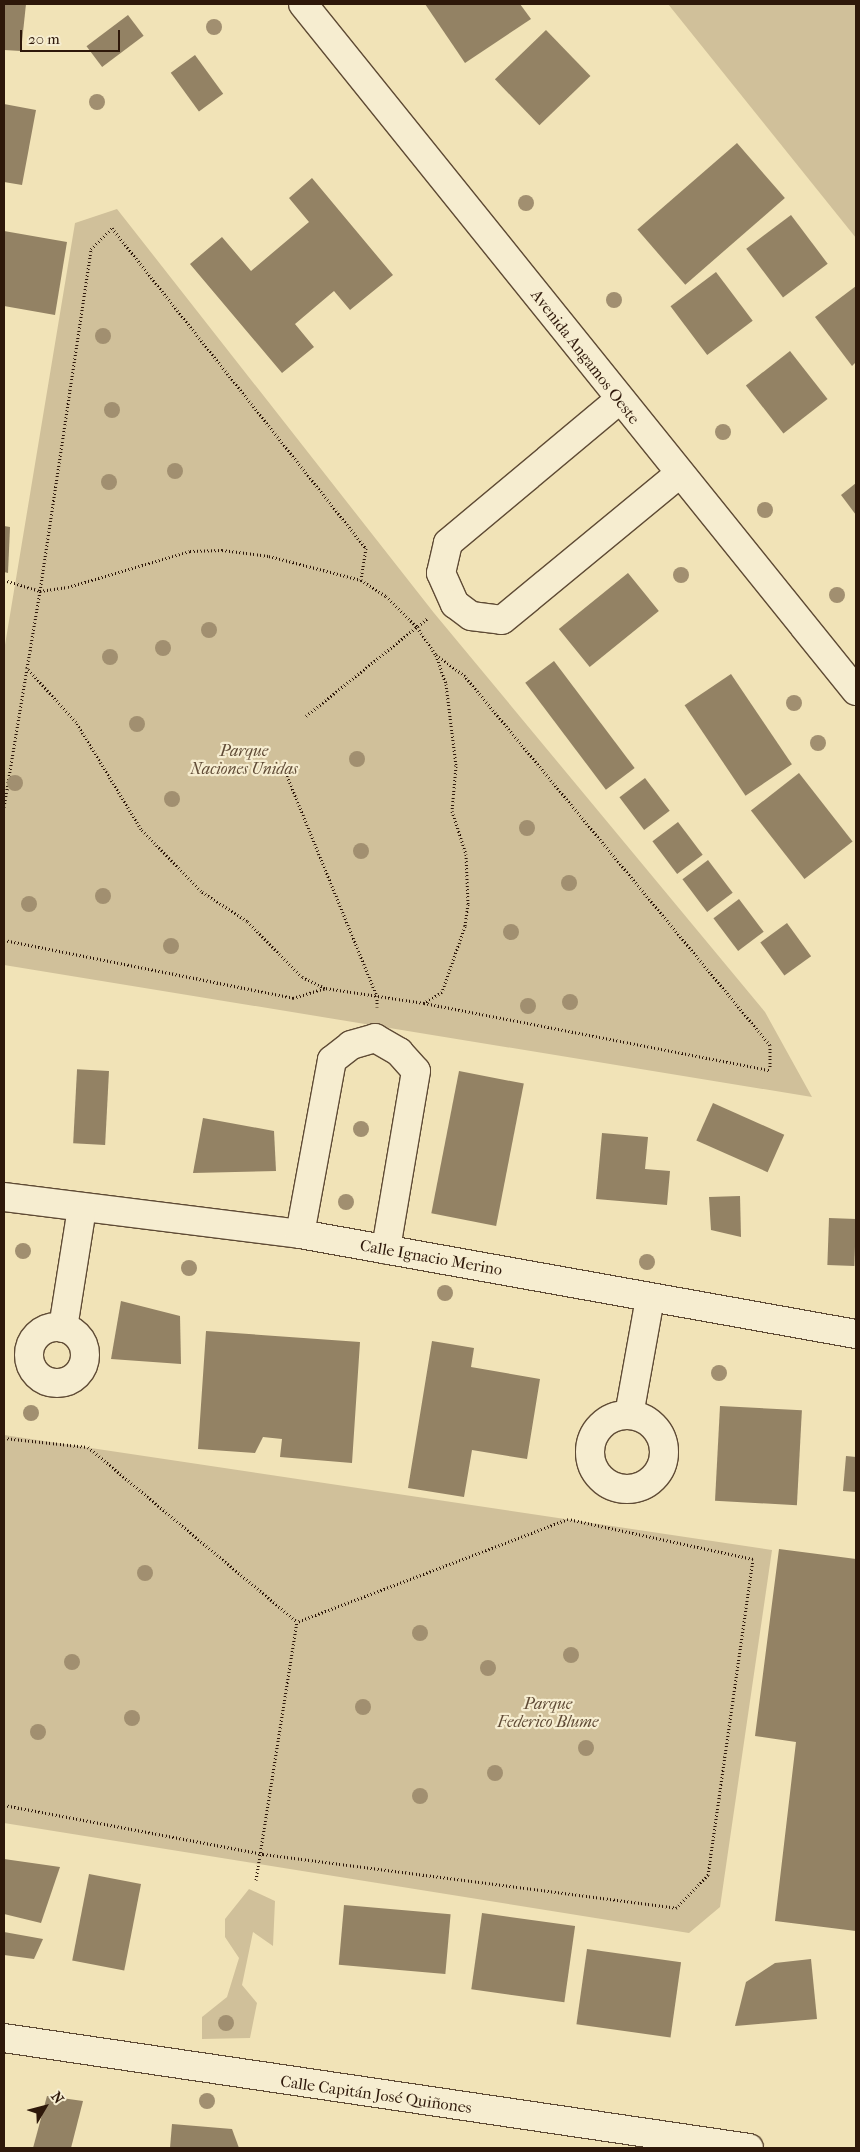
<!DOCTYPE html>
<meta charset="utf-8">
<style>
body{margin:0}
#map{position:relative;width:860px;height:2152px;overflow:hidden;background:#f1e3b7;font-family:"IM FELL French Canon",serif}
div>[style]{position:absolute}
.green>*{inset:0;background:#d0c09a}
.building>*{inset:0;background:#938264;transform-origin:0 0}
.path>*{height:3px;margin-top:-1.5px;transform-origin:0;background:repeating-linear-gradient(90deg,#2e180a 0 1px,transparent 0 3.5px)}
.roads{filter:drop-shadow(1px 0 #5f4b35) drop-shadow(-1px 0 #5f4b35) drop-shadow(0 1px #5f4b35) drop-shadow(0 -1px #5f4b35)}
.minor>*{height:28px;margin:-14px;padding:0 14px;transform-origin:14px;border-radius:14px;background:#f6edd0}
.minor>.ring{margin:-14px;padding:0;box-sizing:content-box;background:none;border:28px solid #f6edd0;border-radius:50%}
.trees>*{width:16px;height:16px;margin:-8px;border-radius:50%;background:#a18f70}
span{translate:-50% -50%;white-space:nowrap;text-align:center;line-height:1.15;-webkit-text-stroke:4.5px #f6edd0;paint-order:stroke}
.street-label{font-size:16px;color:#2e180a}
.park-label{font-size:16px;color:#5f4a35;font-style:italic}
.frame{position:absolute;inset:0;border:5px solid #2e180a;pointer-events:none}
.north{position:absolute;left:20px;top:2082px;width:50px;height:50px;-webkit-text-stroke:4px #f6edd0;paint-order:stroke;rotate:53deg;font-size:14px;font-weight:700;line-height:20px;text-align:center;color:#2e180a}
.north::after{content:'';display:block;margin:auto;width:18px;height:22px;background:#2e180a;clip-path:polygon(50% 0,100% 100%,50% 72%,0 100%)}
.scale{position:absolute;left:20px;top:30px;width:100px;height:22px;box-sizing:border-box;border:2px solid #2e180a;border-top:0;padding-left:6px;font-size:15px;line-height:18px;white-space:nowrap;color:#2e180a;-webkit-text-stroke:4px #f6edd0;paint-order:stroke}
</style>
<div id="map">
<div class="green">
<div style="clip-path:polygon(668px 4px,856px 4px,856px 238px)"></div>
<div style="clip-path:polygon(117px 209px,434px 613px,765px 1012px,812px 1097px,4px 965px,4px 651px,75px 223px)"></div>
<div style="clip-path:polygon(4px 1435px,772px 1550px,720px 1907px,689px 1933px,4px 1823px)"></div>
<div style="clip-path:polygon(249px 1889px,275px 1901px,273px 1946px,253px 1932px,242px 1985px,257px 2003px,250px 2038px,202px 2039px,202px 2017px,227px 1997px,239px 1958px,225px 1937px,225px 1919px)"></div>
</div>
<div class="building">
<div style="clip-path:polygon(4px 4px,26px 4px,21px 51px,4px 50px)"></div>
<div style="clip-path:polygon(425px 4px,520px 4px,531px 19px,465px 63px)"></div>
<div style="left:128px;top:15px;width:26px;height:52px;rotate:53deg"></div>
<div style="left:546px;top:30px;width:64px;height:71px;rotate:46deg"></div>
<div style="left:195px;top:55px;width:48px;height:30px;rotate:54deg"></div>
<div style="clip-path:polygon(4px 104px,36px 110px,22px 185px,4px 182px)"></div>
<div style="left:737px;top:143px;width:73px;height:132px;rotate:49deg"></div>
<div style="clip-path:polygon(312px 178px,393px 275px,350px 310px,334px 291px,295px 324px,314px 347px,282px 373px,190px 264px,222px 237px,251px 271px,309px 222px,289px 198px)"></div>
<div style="left:791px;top:215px;width:61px;height:56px;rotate:53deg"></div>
<div style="clip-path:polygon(4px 231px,67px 242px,55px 315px,4px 306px)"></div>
<div style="left:716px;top:272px;width:61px;height:57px;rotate:53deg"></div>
<div style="clip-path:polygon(856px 286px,856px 362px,852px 366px,815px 317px)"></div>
<div style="left:790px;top:351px;width:61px;height:56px;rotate:52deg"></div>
<div style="clip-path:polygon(856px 483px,856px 515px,841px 495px)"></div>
<div style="clip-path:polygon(4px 526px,10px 527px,8px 573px,4px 572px)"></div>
<div style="left:628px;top:573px;width:49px;height:89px;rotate:51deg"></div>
<div style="left:554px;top:661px;width:134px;height:36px;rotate:53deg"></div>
<div style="left:731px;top:674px;width:109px;height:56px;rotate:56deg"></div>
<div style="left:799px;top:773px;width:87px;height:61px;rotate:52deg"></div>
<div style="left:645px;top:778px;width:41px;height:32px;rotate:53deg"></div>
<div style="left:678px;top:822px;width:41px;height:32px;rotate:53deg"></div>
<div style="left:708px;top:860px;width:41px;height:32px;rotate:53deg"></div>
<div style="left:739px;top:899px;width:41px;height:32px;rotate:53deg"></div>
<div style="left:787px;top:923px;width:41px;height:33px;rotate:54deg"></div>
<div style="left:109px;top:1071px;width:74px;height:32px;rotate:93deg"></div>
<div style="left:459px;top:1071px;width:66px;height:145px;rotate:11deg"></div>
<div style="left:713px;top:1103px;width:78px;height:41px;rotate:24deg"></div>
<div style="clip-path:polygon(203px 1118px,274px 1131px,276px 1171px,193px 1173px)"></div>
<div style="clip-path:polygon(602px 1133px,648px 1137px,645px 1169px,670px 1171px,667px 1205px,596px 1199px)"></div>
<div style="clip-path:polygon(740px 1196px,741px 1237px,711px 1230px,709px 1197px)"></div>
<div style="left:829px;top:1218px;width:27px;height:47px;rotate:2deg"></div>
<div style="clip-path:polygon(121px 1301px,180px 1316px,181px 1364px,111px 1359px)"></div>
<div style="clip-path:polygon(206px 1331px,360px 1342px,352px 1463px,280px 1457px,282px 1439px,263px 1437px,255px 1453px,198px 1449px)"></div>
<div style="clip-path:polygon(432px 1341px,474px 1348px,471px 1367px,540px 1379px,527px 1459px,472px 1450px,464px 1497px,408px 1488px)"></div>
<div style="left:720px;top:1406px;width:82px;height:95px;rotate:3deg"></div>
<div style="clip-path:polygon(846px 1456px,856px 1457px,856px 1492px,843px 1491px)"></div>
<div style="clip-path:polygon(779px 1549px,856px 1559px,856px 1931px,775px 1921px,796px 1742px,755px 1736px)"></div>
<div style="clip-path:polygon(4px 1859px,60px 1867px,41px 1923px,4px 1914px)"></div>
<div style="left:89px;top:1874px;width:53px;height:88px;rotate:11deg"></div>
<div style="left:344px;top:1905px;width:107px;height:60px;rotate:5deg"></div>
<div style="left:482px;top:1913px;width:94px;height:77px;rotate:8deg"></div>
<div style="clip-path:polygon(4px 1932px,43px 1939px,34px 1959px,4px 1955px)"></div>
<div style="left:587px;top:1949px;width:95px;height:76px;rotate:8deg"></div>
<div style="clip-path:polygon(811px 1959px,817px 2019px,735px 2026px,746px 1982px,775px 1963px)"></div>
<div style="clip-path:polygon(47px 2096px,83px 2101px,71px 2148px,33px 2148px)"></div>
<div style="clip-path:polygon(172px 2124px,232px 2129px,239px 2148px,170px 2148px)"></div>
</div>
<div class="path">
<div style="left:4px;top:580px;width:38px;rotate:17deg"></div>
<div style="left:40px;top:591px;width:28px;rotate:-8deg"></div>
<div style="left:68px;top:587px;width:127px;rotate:-16.4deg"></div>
<div style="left:190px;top:551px;width:32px;rotate:-2deg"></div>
<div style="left:222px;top:550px;width:47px;rotate:7.3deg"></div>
<div style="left:269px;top:556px;width:95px;rotate:14.6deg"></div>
<div style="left:361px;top:580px;width:30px;rotate:33deg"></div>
<div style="left:386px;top:596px;width:44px;rotate:45deg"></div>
<div style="left:417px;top:627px;width:34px;rotate:56deg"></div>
<div style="left:436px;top:655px;width:31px;rotate:71deg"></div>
<div style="left:446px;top:684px;width:83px;rotate:83deg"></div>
<div style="left:456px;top:766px;width:45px;rotate:95.1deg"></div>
<div style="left:452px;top:811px;width:45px;rotate:72deg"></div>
<div style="left:466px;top:854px;width:50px;rotate:87.7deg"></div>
<div style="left:468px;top:904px;width:22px;rotate:98deg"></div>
<div style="left:465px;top:926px;width:70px;rotate:109.2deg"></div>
<div style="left:442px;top:992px;width:21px;rotate:149deg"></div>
<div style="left:424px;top:1003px;width:100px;rotate:-171.4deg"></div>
<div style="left:325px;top:988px;width:25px;rotate:-154deg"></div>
<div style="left:302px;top:977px;width:78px;rotate:-134.5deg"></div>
<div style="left:247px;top:921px;width:55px;rotate:-146.9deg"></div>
<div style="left:201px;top:891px;width:86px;rotate:-134.1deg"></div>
<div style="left:141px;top:829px;width:125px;rotate:-121.3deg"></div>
<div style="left:76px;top:722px;width:73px;rotate:-132.2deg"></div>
<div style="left:27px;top:668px;width:78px;rotate:-80.4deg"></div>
<div style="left:40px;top:591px;width:346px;rotate:-81.5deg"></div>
<div style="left:91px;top:249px;width:30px;rotate:-45deg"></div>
<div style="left:112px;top:228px;width:409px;rotate:51.6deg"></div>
<div style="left:366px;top:548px;width:32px;rotate:99deg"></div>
<div style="left:306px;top:716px;width:156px;rotate:-38.8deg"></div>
<div style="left:283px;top:766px;width:248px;rotate:67.8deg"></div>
<div style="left:377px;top:996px;width:11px;rotate:90deg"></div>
<div style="left:4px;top:807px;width:141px;rotate:-80.6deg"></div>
<div style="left:4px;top:940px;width:295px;rotate:11.3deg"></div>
<div style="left:293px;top:998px;width:34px;rotate:-17deg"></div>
<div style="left:424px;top:1003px;width:352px;rotate:11deg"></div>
<div style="left:770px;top:1070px;width:25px;rotate:-90deg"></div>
<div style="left:770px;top:1045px;width:479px;rotate:-129.6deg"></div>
<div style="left:465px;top:676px;width:36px;rotate:-144deg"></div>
<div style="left:4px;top:1438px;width:84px;rotate:6.1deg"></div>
<div style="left:88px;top:1447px;width:273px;rotate:39.9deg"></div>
<div style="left:4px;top:1805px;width:264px;rotate:10.7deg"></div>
<div style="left:263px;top:1854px;width:417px;rotate:7.4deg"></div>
<div style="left:676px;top:1908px;width:46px;rotate:-45.9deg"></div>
<div style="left:708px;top:1875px;width:319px;rotate:-81.9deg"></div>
<div style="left:753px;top:1559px;width:189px;rotate:-167.8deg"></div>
<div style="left:568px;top:1519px;width:290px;rotate:159.2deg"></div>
<div style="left:256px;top:1880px;width:261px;rotate:-81deg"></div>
</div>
<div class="roads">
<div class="minor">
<div style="left:303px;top:4px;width:882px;rotate:51.17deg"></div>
<div style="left:619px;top:400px;width:223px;rotate:140.1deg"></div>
<div style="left:448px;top:543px;width:31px;rotate:103deg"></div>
<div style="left:441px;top:573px;width:34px;rotate:66deg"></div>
<div style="left:455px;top:604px;width:20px;rotate:37deg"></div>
<div style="left:471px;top:616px;width:31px;rotate:7deg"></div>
<div style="left:502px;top:620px;width:229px;rotate:-39.5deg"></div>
<div style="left:4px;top:1197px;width:298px;rotate:7.1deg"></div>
<div style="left:300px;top:1234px;width:565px;rotate:10.2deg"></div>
<div style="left:300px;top:1234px;width:177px;rotate:-79.6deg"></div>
<div style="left:332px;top:1060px;width:24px;rotate:-38deg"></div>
<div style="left:351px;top:1045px;width:25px;rotate:-16deg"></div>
<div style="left:375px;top:1038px;width:28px;rotate:30deg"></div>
<div style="left:399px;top:1052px;width:25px;rotate:48deg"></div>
<div style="left:416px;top:1071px;width:181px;rotate:99.6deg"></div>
<div class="ring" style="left:29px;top:1327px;width:28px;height:28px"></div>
<div style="left:63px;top:1328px;width:121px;rotate:-81deg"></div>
<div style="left:629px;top:1415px;width:119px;rotate:-79.8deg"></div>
<div class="ring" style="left:590px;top:1415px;width:46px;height:46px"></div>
<div style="left:4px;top:2038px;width:753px;rotate:8.4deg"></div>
</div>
</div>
<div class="trees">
<div style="left:214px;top:27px"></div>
<div style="left:97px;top:102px"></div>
<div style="left:526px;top:203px"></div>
<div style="left:614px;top:300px"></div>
<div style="left:103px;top:336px"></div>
<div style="left:112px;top:410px"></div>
<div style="left:723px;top:432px"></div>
<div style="left:175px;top:471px"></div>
<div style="left:109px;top:482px"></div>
<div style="left:765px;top:510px"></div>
<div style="left:681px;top:575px"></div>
<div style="left:837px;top:595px"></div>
<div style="left:209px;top:630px"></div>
<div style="left:163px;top:648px"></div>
<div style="left:110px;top:657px"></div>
<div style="left:794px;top:703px"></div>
<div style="left:137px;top:724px"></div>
<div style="left:818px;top:743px"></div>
<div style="left:357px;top:759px"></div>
<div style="left:15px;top:783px"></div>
<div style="left:172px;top:799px"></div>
<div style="left:527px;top:828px"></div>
<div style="left:361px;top:851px"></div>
<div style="left:569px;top:883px"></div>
<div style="left:103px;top:896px"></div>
<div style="left:29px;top:904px"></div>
<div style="left:511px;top:932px"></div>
<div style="left:171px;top:946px"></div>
<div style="left:570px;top:1002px"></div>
<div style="left:528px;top:1006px"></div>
<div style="left:361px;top:1129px"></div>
<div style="left:346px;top:1202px"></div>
<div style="left:23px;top:1251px"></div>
<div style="left:647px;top:1262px"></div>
<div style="left:189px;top:1268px"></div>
<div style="left:445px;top:1293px"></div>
<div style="left:719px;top:1373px"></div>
<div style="left:31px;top:1413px"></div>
<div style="left:145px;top:1573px"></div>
<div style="left:420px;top:1633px"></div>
<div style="left:571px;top:1655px"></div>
<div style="left:72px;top:1662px"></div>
<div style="left:488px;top:1668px"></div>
<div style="left:363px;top:1707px"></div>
<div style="left:132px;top:1718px"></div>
<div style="left:38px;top:1732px"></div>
<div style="left:586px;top:1748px"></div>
<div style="left:495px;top:1773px"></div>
<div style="left:420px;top:1796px"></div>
<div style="left:226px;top:2023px"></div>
<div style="left:207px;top:2101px"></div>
</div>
<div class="street-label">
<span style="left:585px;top:357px;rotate:52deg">Avenida Angamos Oeste</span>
<span style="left:431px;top:1258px;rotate:10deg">Calle Ignacio Merino</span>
<span style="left:376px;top:2095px;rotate:8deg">Calle Capitán José Quiñones</span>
</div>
<div class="park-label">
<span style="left:244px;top:760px">Parque<br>Naciones Unidas</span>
<span style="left:548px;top:1713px">Parque<br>Federico Blume</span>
</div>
<div class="frame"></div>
<div class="north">N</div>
<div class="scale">20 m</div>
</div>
